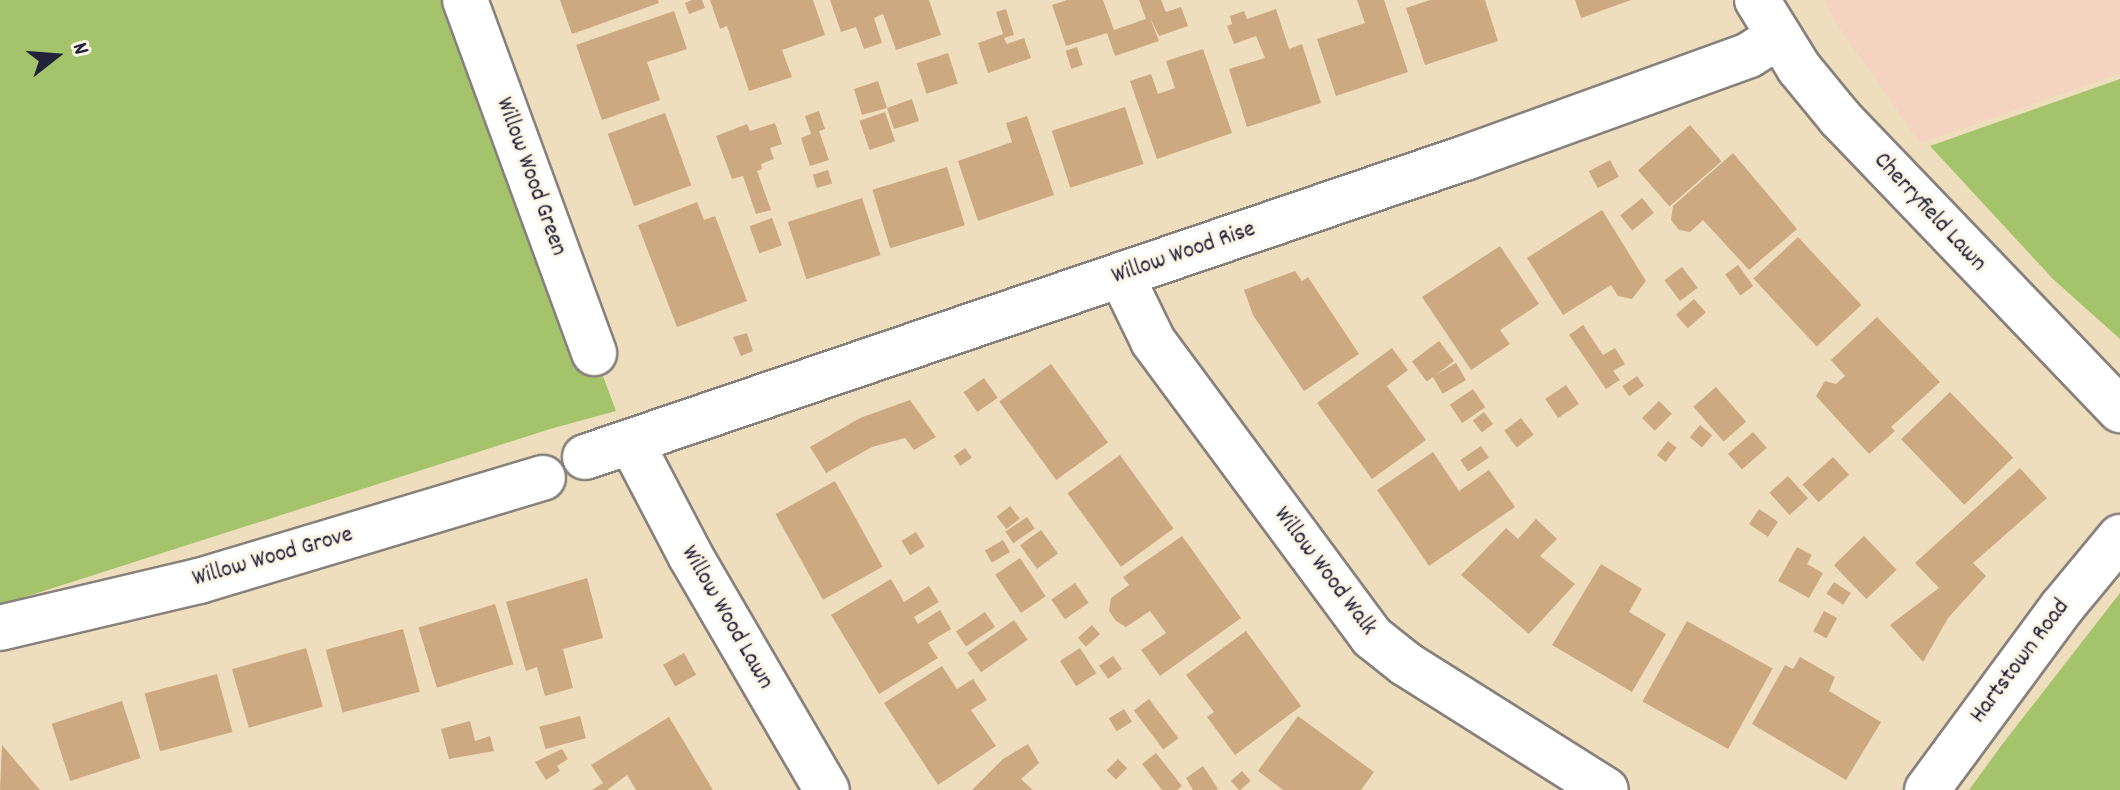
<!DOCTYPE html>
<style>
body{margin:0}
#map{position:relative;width:2120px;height:790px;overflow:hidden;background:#eedebd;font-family:Dekko,sans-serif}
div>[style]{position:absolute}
.built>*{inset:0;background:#f4d3c0}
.green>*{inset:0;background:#a4c36a}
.building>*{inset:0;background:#cda982;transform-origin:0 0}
.roads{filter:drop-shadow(2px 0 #88807c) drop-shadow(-2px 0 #88807c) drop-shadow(0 2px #88807c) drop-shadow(0 -2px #88807c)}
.minor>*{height:44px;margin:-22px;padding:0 22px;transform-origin:22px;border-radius:22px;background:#fff}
.tertiary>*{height:44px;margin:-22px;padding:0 22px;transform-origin:22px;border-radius:22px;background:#fff}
span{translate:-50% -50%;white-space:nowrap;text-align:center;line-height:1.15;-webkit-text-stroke:6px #fcf5e5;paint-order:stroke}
.street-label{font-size:24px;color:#22223b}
.north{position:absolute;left:16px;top:16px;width:80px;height:80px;-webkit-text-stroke:6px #fcf5e5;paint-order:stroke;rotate:73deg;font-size:22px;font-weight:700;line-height:32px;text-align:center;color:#22223b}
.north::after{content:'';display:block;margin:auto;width:28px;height:36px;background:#22223b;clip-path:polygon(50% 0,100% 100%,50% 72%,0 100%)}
</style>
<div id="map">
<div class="built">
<div style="clip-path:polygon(1824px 0,2120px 0,2120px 74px,1920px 143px,1830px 14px)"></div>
</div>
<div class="green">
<div style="clip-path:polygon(0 0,462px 0,616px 411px,550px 429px,0 605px)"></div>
<div style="clip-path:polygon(2120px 79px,2120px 339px,2053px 279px,1930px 146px)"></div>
<div style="clip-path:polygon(2120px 593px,2120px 790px,1969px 790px,2001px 746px)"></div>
</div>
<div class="building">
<div style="clip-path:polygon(560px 0,658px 0,659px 3px,572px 34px)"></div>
<div style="clip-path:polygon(692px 0,702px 0,705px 8px,689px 14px,685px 3px)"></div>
<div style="clip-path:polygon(710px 0,813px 0,825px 35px,782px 50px,792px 77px,749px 91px,727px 26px,720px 29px)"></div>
<div style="clip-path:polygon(830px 0,929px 0,941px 35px,896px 50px,883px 14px,874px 18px,882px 43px,864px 49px,856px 27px,841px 32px)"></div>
<div style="clip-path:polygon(1067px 0,1103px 0,1114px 30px,1146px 19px,1139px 0,1161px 0,1166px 12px,1181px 7px,1188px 26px,1159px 36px,1150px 18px,1159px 41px,1115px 56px,1107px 33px,1066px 46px,1052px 5px)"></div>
<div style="clip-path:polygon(1357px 0,1384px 0,1408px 72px,1336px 96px,1317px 39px,1365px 23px)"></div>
<div style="clip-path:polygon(1430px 0,1485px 0,1498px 41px,1425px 65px,1406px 8px)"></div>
<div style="clip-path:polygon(1575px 0,1631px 0,1581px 18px)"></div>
<div style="clip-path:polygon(1006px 9px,1014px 35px,1004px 38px,1007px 44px,1024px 38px,1031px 58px,988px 73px,978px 43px,1003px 34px,996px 12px)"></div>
<div style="clip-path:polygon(1276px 9px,1289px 49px,1302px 44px,1321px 103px,1247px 127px,1229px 69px,1265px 58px,1256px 36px,1234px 44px,1227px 26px,1232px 24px,1230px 16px,1244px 11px,1247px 19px)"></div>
<div style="clip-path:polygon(674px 11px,687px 49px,647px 62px,660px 100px,602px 120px,576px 45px)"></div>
<div style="left:1077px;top:47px;width:19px;height:12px;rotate:72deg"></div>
<div style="clip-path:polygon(1203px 49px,1232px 133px,1157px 159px,1130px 81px,1151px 74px,1158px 94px,1175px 88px,1166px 61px)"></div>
<div style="left:948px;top:53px;width:32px;height:33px;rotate:72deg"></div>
<div style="clip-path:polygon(878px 81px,887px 108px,912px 99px,919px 121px,894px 129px,887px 108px,862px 115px,854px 89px)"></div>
<div style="left:1125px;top:107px;width:60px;height:77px;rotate:72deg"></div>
<div style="clip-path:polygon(819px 111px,825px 129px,819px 131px,829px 160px,810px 166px,801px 138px,811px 134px,805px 116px)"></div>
<div style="left:885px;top:112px;width:31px;height:27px;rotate:71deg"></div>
<div style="left:665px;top:113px;width:77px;height:61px;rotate:70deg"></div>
<div style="clip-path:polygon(1027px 116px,1054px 195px,978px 221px,958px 161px,1012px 142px,1006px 123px)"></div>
<div style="clip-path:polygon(775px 123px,782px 144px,770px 148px,774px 159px,761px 164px,762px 169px,757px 171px,771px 210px,756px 214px,743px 176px,732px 179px,716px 136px,747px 124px,750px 131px)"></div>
<div style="left:1690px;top:125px;width:48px;height:69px;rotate:49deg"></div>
<div style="clip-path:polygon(1733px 153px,1797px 229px,1749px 270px,1703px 220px,1690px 232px,1679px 230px,1671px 220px,1673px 206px)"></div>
<div style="left:1610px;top:160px;width:19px;height:24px;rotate:62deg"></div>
<div style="left:947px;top:167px;width:61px;height:78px;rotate:73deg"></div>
<div style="left:828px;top:170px;width:14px;height:16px;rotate:73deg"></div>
<div style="left:862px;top:198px;width:60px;height:78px;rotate:72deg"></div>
<div style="left:1642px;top:198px;width:19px;height:28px;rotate:51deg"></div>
<div style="clip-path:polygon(697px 202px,704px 220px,715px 216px,747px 301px,677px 327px,638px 225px)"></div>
<div style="clip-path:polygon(1602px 210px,1646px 281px,1632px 299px,1618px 296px,1611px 285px,1563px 315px,1527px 258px)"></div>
<div style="left:772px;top:218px;width:29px;height:24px;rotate:70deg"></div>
<div style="left:1798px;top:237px;width:93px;height:61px;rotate:47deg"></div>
<div style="clip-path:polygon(1500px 246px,1539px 304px,1500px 330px,1510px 344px,1471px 370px,1422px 297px)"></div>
<div style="left:1738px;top:265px;width:26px;height:16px;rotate:54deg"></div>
<div style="left:1682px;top:267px;width:26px;height:22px;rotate:53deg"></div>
<div style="clip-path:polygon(1295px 271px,1302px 281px,1308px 277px,1359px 354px,1304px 391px,1253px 315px,1244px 290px)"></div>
<div style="left:1694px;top:299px;width:18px;height:24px;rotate:49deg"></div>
<div style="clip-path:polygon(1877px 317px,1940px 382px,1891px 427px,1895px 431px,1869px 454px,1816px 396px,1825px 381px,1836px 384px,1845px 376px,1831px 360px)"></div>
<div style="clip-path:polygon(1583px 325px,1603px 355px,1615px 348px,1625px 364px,1613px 371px,1620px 380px,1606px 389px,1569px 335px)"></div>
<div style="clip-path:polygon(747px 333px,753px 351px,741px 356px,733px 337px)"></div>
<div style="left:1439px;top:341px;width:25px;height:34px;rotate:53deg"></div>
<div style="clip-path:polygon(1392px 348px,1408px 370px,1387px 386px,1426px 440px,1372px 479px,1317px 403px)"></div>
<div style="left:1456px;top:363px;width:20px;height:27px;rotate:60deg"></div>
<div style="left:1051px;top:364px;width:97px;height:64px;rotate:54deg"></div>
<div style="left:1637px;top:376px;width:12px;height:18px;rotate:55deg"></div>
<div style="left:984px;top:378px;width:24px;height:25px;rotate:55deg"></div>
<div style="left:1566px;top:385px;width:23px;height:25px;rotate:56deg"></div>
<div style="left:1716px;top:387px;width:46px;height:30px;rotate:49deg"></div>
<div style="left:1473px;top:389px;width:22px;height:28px;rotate:56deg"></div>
<div style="left:1950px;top:392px;width:91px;height:68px;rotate:46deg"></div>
<div style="clip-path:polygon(910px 400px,936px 437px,914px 450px,905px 438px,872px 447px,826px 473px,810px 447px,860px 418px)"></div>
<div style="left:1659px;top:401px;width:18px;height:24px;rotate:45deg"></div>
<div style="left:1484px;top:412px;width:15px;height:14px;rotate:53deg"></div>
<div style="left:1521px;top:418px;width:21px;height:21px;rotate:53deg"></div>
<div style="left:1700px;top:425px;width:16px;height:16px;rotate:40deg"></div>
<div style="left:1753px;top:432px;width:21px;height:33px;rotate:49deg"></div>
<div style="left:1668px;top:441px;width:11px;height:18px;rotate:38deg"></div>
<div style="left:1481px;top:446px;width:14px;height:25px;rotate:56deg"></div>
<div style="left:965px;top:448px;width:12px;height:14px;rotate:55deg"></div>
<div style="clip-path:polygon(1433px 452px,1459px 491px,1489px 470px,1515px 507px,1429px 566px,1377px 490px)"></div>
<div style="left:1120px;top:455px;width:91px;height:65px;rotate:54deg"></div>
<div style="left:1833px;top:457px;width:24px;height:41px;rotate:48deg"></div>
<div style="clip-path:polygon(2020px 468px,2047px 498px,1973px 563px,1986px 576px,1948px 618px,1923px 662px,1890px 625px,1939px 588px,1915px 563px)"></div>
<div style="left:1788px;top:476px;width:30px;height:25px;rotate:48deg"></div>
<div style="left:835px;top:481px;width:98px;height:68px;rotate:61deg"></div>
<div style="left:1010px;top:506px;width:16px;height:17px;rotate:52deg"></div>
<div style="left:1759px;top:509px;width:23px;height:18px;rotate:34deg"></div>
<div style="left:1027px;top:517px;width:14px;height:26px;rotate:56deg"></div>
<div style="clip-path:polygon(1536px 519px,1557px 539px,1540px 556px,1575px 584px,1529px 634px,1461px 575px,1506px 528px,1518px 539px)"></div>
<div style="left:1041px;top:530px;width:29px;height:26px;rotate:54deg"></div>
<div style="left:916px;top:532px;width:17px;height:17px;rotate:59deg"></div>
<div style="clip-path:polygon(1182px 536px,1241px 618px,1160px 676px,1141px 650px,1166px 633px,1150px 611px,1126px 627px,1116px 621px,1109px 611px,1111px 598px,1129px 585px,1123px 577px)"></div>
<div style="left:1864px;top:536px;width:47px;height:42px;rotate:46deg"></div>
<div style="left:1003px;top:540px;width:14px;height:21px;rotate:60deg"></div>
<div style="clip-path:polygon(1797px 547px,1812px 555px,1807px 564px,1823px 573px,1809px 598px,1778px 581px)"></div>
<div style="left:1020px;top:558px;width:46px;height:30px;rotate:56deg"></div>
<div style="clip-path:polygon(1601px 564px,1642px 589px,1629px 612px,1666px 634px,1632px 692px,1552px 645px)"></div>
<div style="clip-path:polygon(587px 578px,603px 638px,563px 649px,573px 688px,545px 696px,537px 667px,526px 671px,506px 602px)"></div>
<div style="clip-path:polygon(891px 579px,904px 602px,929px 586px,939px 602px,914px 617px,918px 624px,940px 610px,951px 629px,928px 643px,938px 658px,879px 694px,831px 615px)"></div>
<div style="left:1834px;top:582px;width:20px;height:14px;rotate:33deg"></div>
<div style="left:1075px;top:583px;width:24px;height:29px;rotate:55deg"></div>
<div style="left:495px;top:604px;width:63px;height:80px;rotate:73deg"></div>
<div style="left:1824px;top:611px;width:15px;height:23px;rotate:28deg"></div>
<div style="left:985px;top:612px;width:18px;height:35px;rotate:56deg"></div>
<div style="left:1014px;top:620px;width:24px;height:57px;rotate:55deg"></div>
<div style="left:1687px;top:621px;width:98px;height:92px;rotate:29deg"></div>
<div style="left:1092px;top:625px;width:12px;height:19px;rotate:48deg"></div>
<div style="left:403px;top:629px;width:65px;height:80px;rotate:75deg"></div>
<div style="clip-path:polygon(1246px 631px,1301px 706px,1235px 755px,1207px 717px,1214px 712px,1186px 675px)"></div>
<div style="left:306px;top:648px;width:61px;height:77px;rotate:74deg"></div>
<div style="left:1080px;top:648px;width:30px;height:24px;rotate:57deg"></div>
<div style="left:684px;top:653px;width:25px;height:24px;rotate:61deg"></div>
<div style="left:1113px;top:656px;width:16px;height:17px;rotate:55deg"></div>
<div style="clip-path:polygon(1800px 657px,1835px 677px,1829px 691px,1881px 722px,1846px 780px,1752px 724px,1785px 665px,1793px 669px)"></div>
<div style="clip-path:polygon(942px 666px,957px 689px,973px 679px,987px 700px,971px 710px,996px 746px,938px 785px,884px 703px)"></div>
<div style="left:217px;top:674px;width:60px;height:75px;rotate:75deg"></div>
<div style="left:1149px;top:699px;width:49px;height:19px;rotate:53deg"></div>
<div style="left:122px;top:701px;width:60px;height:74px;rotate:72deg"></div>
<div style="left:1124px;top:709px;width:15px;height:18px;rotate:58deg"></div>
<div style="left:580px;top:716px;width:23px;height:42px;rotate:75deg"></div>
<div style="clip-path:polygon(1298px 716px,1374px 772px,1361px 790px,1283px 790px,1258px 771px)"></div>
<div style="clip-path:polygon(669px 717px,713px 790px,636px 790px,627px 775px,607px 790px,592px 790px,603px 783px,591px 765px)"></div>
<div style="clip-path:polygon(470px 721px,475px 741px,490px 736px,494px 751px,449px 759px,441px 729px)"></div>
<div style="clip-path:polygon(1028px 744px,1039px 763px,1021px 779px,1033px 790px,972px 790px,1003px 759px)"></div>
<div style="clip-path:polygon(2px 745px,40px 790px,0 790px)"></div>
<div style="clip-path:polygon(562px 749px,568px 759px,557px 766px,560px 771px,546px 780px,535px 762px)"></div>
<div style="clip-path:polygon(1156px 753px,1182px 786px,1177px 790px,1162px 790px,1142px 764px)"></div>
<div style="left:1118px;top:759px;width:13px;height:16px;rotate:45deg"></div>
<div style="clip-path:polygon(1203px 766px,1218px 789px,1216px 790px,1193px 790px,1186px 778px)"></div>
<div style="left:1242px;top:771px;width:13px;height:15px;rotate:48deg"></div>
</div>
<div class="roads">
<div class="minor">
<div style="left:465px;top:0;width:376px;rotate:69.9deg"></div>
<div style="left:1757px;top:0;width:80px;rotate:58.3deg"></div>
<div style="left:1799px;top:68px;width:65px;rotate:50.6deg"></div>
<div style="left:1840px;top:118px;width:405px;rotate:46.2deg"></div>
<div style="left:1121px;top:275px;width:73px;rotate:64.1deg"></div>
<div style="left:1153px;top:341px;width:368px;rotate:53.5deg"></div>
<div style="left:1372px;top:637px;width:43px;rotate:38.5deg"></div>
<div style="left:1406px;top:664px;width:236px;rotate:32.2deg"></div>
<div style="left:631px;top:442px;width:127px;rotate:62.4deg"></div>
<div style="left:690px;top:555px;width:272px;rotate:59.8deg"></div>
<div style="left:585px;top:457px;width:929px;rotate:-18.77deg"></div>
<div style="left:1465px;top:158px;width:302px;rotate:-19.9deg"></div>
<div style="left:1749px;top:55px;width:34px;rotate:-32deg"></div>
<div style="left:0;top:628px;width:204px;rotate:-13.3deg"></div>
<div style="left:199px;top:581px;width:359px;rotate:-16.7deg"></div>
</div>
<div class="tertiary">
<div style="left:1927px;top:790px;width:227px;rotate:-53.6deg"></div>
<div style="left:2062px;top:607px;width:91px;rotate:-50.4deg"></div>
</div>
</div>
<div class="street-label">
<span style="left:530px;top:177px;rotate:70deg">Willow Wood Green</span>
<span style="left:1929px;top:213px;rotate:47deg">Cherryfield Lawn</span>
<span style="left:1184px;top:254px;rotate:-19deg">Willow Wood Rise</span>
<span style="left:273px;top:558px;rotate:-16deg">Willow Wood Grove</span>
<span style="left:1324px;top:572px;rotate:53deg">Willow Wood Walk</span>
<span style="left:726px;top:618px;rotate:60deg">Willow Wood Lawn</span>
<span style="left:2021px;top:662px;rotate:-53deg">Hartstown Road</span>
</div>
<div class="north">N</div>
</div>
